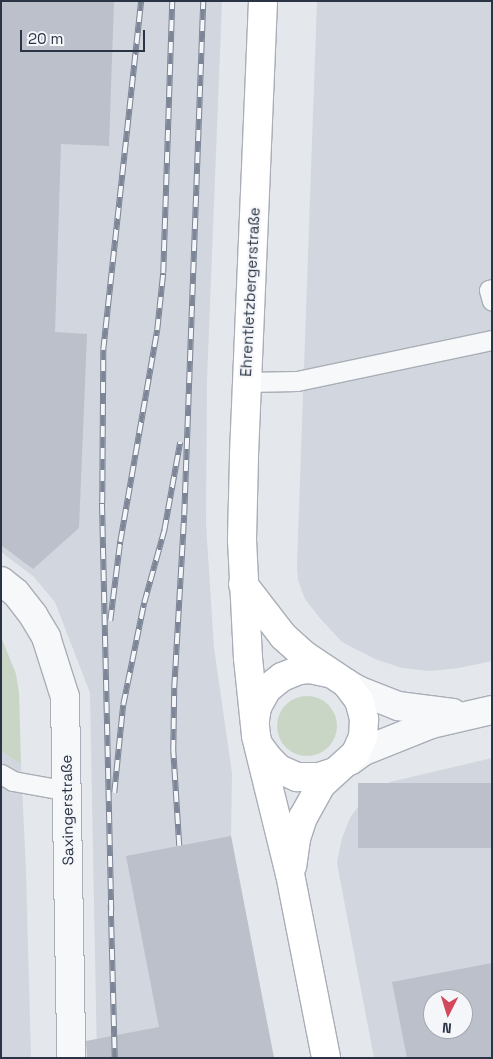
<!DOCTYPE html>
<meta charset="utf-8">
<style>
body{margin:0}
#map{position:relative;width:493px;height:1059px;overflow:hidden;background:#e4e7ec;font-family:"Space Grotesk",sans-serif}
div>[style]{position:absolute}
.built>*{inset:0;background:#d2d6de}
.green>*{inset:0;background:#c9d6c5}
.round{border-radius:50%}
.building>*{inset:0;background:#bbc0ca;transform-origin:0 0}
.roads{filter:drop-shadow(1px 0 #a9aeb7) drop-shadow(-1px 0 #a9aeb7) drop-shadow(0 1px #a9aeb7) drop-shadow(0 -1px #a9aeb7)}
.lane>*{height:19px;margin:-9.5px;padding:0 9.5px;transform-origin:9.5px;border-radius:9.5px;background:#f7f8fa}
.street>*{height:28px;margin:-14px;padding:0 14px;transform-origin:14px;border-radius:14px;background:#f7f8fa}
.secondary>*{height:28px;margin:-14px;padding:0 14px;transform-origin:14px;border-radius:14px;background:#fff}
.rail>*{height:5.5px;margin-top:-2.75px;transform-origin:0;background:repeating-linear-gradient(90deg,#f4f6f9 0 11px,#7d8696 0 22px);box-sizing:border-box;border-block:1px solid #7d8696}
span{translate:-50% -50%;white-space:nowrap;text-align:center;line-height:1.15;-webkit-text-stroke:4px #f4f6f9;paint-order:stroke}
.street-label{font-size:15px;color:#2b3445}
.frame{position:absolute;inset:0;border:2px solid #2b3445;pointer-events:none}
.north{position:absolute;left:423px;top:989px;width:50px;height:50px;box-sizing:border-box;background:#f4f6f9;border:1px solid #a4a8b1;border-radius:50%;rotate:185deg;font-size:14px;font-weight:700;line-height:20px;text-align:center;color:#2b3445}
.north::after{content:'';display:block;margin:auto;width:18px;height:22px;background:#d1495b;clip-path:polygon(50% 0,100% 100%,50% 72%,0 100%)}
.scale{position:absolute;left:20px;top:30px;width:125px;height:22px;box-sizing:border-box;border:2px solid #2b3445;border-top:0;padding-left:6px;font-size:15px;line-height:18px;white-space:nowrap;color:#2b3445;-webkit-text-stroke:4px #f4f6f9;paint-order:stroke}
</style>
<div id="map">
<div class="built">
<div style="clip-path:polygon(1px 1px,222px 1px,207px 380px,206px 524px,214px 648px,232px 773px,231px 836px,274px 1058px,97px 1058px,90px 693px,55px 602px,33px 576px,1px 552px)"></div>
<div style="clip-path:polygon(317px 1px,492px 1px,492px 661px,459px 668px,429px 671px,402px 668px,375px 659px,342px 642px,319px 617px,305px 599px,298px 580px,297px 565px)"></div>
<div style="clip-path:polygon(1px 751px,21px 764px,26px 871px,31px 1058px,1px 1058px)"></div>
<div style="clip-path:polygon(evenodd,492px 758px,492px 1058px,374px 1058px,339px 874px,337px 862px,342px 838px,351px 816px,366px 797px,390px 782px,492px 758px,433px 999px,463px 999px,463px 1029px,433px 1029px,433px 999px)"></div>
</div>
<div class="green">
<div style="clip-path:polygon(1px 637px,16px 674px,19px 693px,21px 764px,1px 751px)"></div>
<div class="round" style="left:277px;top:696px;width:60px;height:60px"></div>
</div>
<div class="building">
<div style="clip-path:polygon(1px 1px,114px 1px,109px 146px,61px 144px,55px 332px,87px 334px,79px 528px,33px 569px,1px 545px)"></div>
<div style="left:492px;top:783px;width:65px;height:134px;rotate:90deg"></div>
<div style="clip-path:polygon(231px 836px,274px 1058px,87px 1058px,86px 1041px,159px 1027px,126px 856px)"></div>
<div style="clip-path:polygon(evenodd,492px 963px,492px 1058px,407px 1058px,392px 982px,492px 963px,433px 999px,463px 999px,463px 1029px,433px 1029px,433px 999px)"></div>
</div>
<div class="roads">
<div class="lane">
<div style="left:492px;top:289px;width:3px;rotate:162deg"></div>
<div style="left:489px;top:290px;width:11px;rotate:75deg"></div>
<div style="left:246px;top:382px;width:51px;rotate:-1.1deg"></div>
<div style="left:297px;top:381px;width:199px;rotate:-11.9deg"></div>
<div style="left:1px;top:774px;width:14px;rotate:30deg"></div>
<div style="left:13px;top:781px;width:56px;rotate:10.3deg"></div>
</div>
<div class="street">
<div style="left:1px;top:581px;width:19px;rotate:39deg"></div>
<div style="left:16px;top:593px;width:28px;rotate:52deg"></div>
<div style="left:33px;top:615px;width:26px;rotate:59deg"></div>
<div style="left:46px;top:637px;width:63px;rotate:72.4deg"></div>
<div style="left:65px;top:697px;width:361px;rotate:89deg"></div>
<div style="left:346px;top:683px;width:16px;rotate:30deg"></div>
<div style="left:360px;top:691px;width:41px;rotate:21.5deg"></div>
<div style="left:398px;top:706px;width:55px;rotate:7.3deg"></div>
<div style="left:350px;top:761px;width:17px;rotate:-36deg"></div>
<div style="left:364px;top:751px;width:72px;rotate:-21.9deg"></div>
<div style="left:431px;top:724px;width:63px;rotate:-12.9deg"></div>
</div>
<div class="secondary">
<div style="left:263px;top:1px;width:456px;rotate:92.4deg"></div>
<div style="left:244px;top:457px;width:83px;rotate:91.4deg"></div>
<div style="left:242px;top:540px;width:118px;rotate:87.1deg"></div>
<div style="left:248px;top:658px;width:78px;rotate:84.1deg"></div>
<div style="left:256px;top:736px;width:142px;rotate:76.2deg"></div>
<div style="left:290px;top:874px;width:187px;rotate:78.9deg"></div>
<div style="left:243px;top:584px;width:66px;rotate:52.4deg"></div>
<div style="left:283px;top:636px;width:28px;rotate:42deg"></div>
<div style="left:304px;top:655px;width:50px;rotate:33.7deg"></div>
<div style="left:346px;top:683px;width:21px;rotate:53deg"></div>
<div style="left:359px;top:700px;width:20px;rotate:75deg"></div>
<div style="left:364px;top:719px;width:18px;rotate:93deg"></div>
<div style="left:363px;top:737px;width:17px;rotate:114deg"></div>
<div style="left:356px;top:753px;width:47px;rotate:137.6deg"></div>
<div style="left:321px;top:785px;width:37px;rotate:119deg"></div>
<div style="left:303px;top:817px;width:23px;rotate:108deg"></div>
<div style="left:296px;top:839px;width:27px;rotate:98deg"></div>
<div style="left:255px;top:720px;width:13px;rotate:-81deg"></div>
<div style="left:257px;top:707px;width:21px;rotate:-61deg"></div>
<div style="left:267px;top:689px;width:19px;rotate:-39deg"></div>
<div style="left:282px;top:677px;width:18px;rotate:-22deg"></div>
<div style="left:299px;top:670px;width:11px;rotate:-5deg"></div>
<div style="left:310px;top:669px;width:19px;rotate:12deg"></div>
<div style="left:260px;top:747px;width:14px;rotate:54deg"></div>
<div style="left:268px;top:758px;width:16px;rotate:45deg"></div>
<div style="left:279px;top:769px;width:20px;rotate:24deg"></div>
<div style="left:297px;top:777px;width:22px"></div>
<div style="left:319px;top:777px;width:16px;rotate:-18deg"></div>
</div>
</div>
<div class="rail">
<div style="left:110px;top:621px;width:80px;rotate:-82.8deg"></div>
<div style="left:120px;top:542px;width:215px;rotate:-80.1deg"></div>
<div style="left:157px;top:330px;width:57px;rotate:-84deg"></div>
<div style="left:163px;top:273px;width:272px;rotate:-88.1deg"></div>
<div style="left:114px;top:793px;width:88px;rotate:-84.2deg"></div>
<div style="left:123px;top:705px;width:104px;rotate:-78.4deg"></div>
<div style="left:144px;top:603px;width:75px;rotate:-74.5deg"></div>
<div style="left:164px;top:531px;width:90px;rotate:-79.8deg"></div>
<div style="left:179px;top:846px;width:95px;rotate:-93.6deg"></div>
<div style="left:173px;top:751px;width:63px;rotate:-89.1deg"></div>
<div style="left:174px;top:688px;width:173px;rotate:-86.7deg"></div>
<div style="left:184px;top:515px;width:514px;rotate:-87.88deg"></div>
<div style="left:111px;top:905px;width:153px;rotate:88.5deg"></div>
<div style="left:111px;top:911px;width:408px;rotate:-91.3deg"></div>
<div style="left:102px;top:503px;width:153px;rotate:-89.6deg"></div>
<div style="left:103px;top:350px;width:351px;rotate:-83.8deg"></div>
</div>
<div class="street-label">
<span style="left:250px;top:292px;rotate:-87deg">Ehrentletzbergerstraße</span>
<span style="left:67px;top:810px;rotate:-91deg">Saxingerstraße</span>
</div>
<div class="frame"></div>
<div class="north">N</div>
<div class="scale">20 m</div>
</div>
